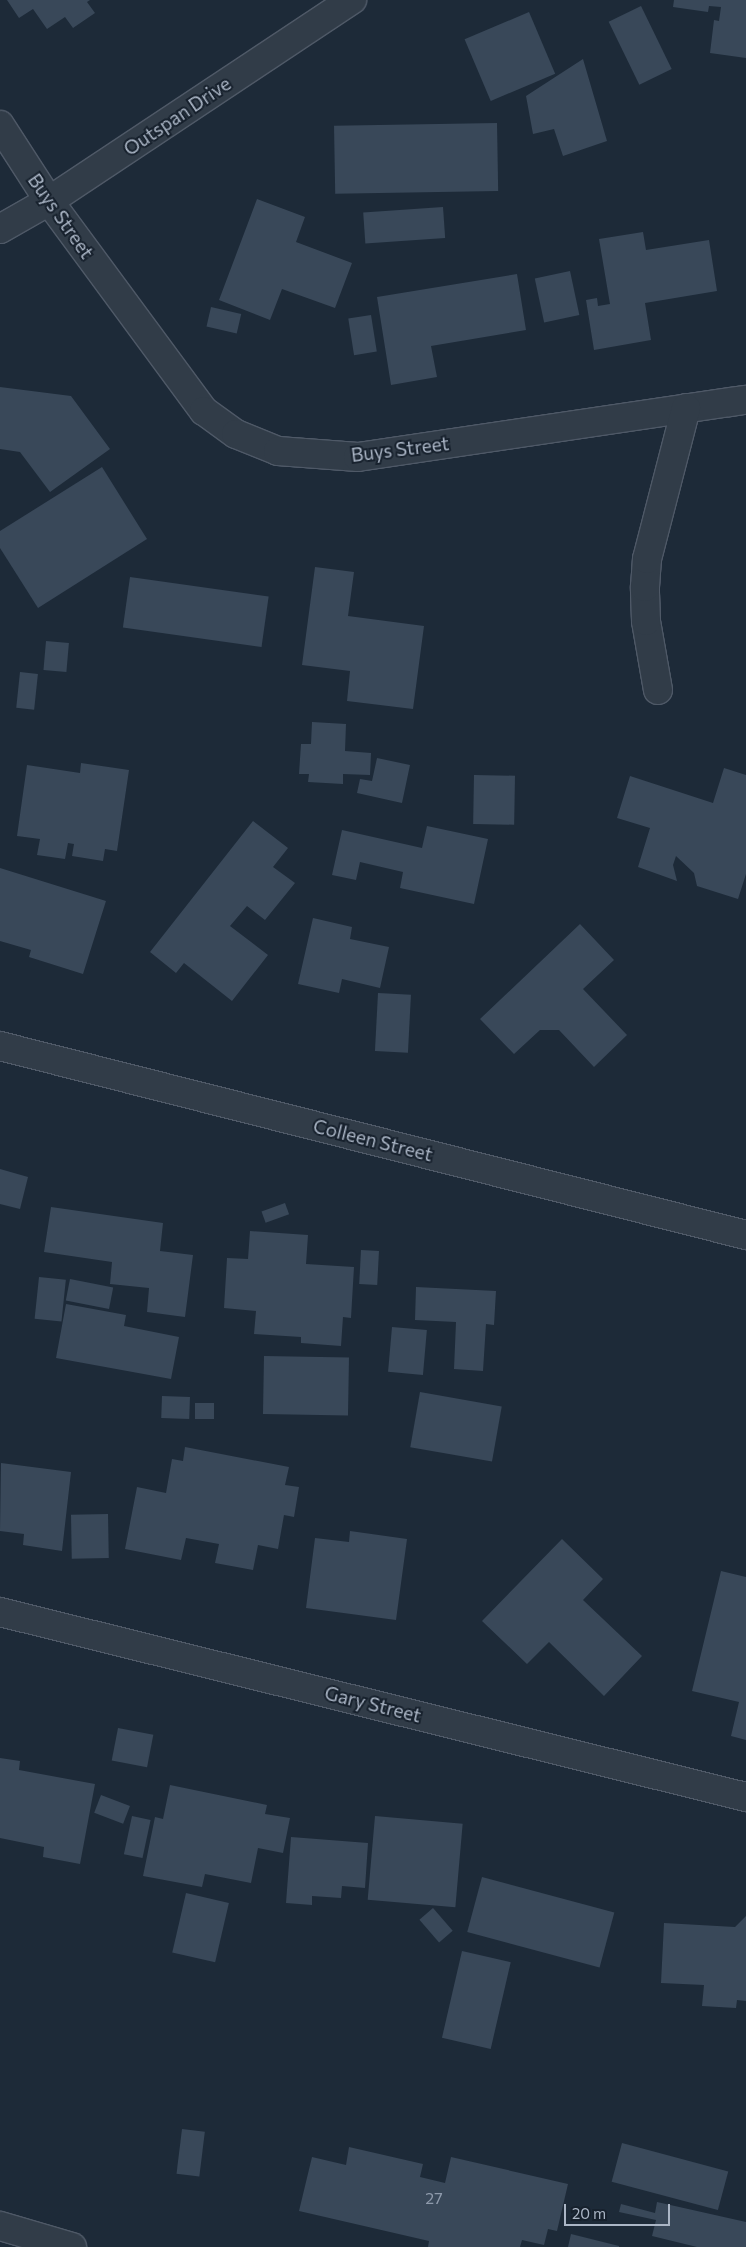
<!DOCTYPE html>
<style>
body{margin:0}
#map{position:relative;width:746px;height:2247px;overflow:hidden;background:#1d2a38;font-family:Commissioner,sans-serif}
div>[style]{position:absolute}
.building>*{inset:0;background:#394859;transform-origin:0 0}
.roads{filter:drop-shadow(1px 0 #4f5967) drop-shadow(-1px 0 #4f5967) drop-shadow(0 1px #4f5967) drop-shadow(0 -1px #4f5967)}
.minor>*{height:28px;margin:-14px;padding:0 14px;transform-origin:14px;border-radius:14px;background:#313c48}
span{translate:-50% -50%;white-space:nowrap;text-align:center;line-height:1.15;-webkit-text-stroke:4px #17212d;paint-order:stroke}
.number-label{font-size:16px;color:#8e9aab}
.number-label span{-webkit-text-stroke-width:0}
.street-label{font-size:19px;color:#abb6c6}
.scale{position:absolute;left:564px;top:2204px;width:106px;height:22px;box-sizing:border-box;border:2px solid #abb6c6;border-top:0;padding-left:6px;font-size:15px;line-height:18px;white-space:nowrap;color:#abb6c6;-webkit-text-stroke:4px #17212d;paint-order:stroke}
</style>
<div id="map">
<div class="building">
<div style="clip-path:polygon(7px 0,90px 0,87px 2px,95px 13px,73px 28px,65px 17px,47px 29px,33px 9px,19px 18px)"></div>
<div style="clip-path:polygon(674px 0,746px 0,746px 58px,710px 53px,714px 20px,719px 21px,721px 7px,709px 6px,708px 12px,673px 7px)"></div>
<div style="left:641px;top:6px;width:70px;height:36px;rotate:64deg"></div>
<div style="left:529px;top:12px;width:67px;height:70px;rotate:67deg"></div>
<div style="clip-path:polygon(583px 59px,607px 141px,563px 156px,554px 129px,533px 134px,526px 96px)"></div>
<div style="left:497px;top:123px;width:68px;height:163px;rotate:89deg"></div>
<div style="clip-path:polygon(257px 199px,305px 217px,296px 242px,352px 263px,335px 308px,282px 289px,270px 320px,219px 300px)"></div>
<div style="left:443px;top:207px;width:31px;height:80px;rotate:86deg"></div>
<div style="clip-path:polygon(643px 232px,646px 250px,709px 240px,717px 291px,645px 303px,651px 340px,594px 350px,586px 300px,597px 298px,598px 306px,610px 304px,599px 239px)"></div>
<div style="left:570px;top:271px;width:45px;height:36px;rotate:78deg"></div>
<div style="clip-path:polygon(517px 274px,526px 330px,431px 346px,437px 377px,391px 385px,377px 297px)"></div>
<div style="left:211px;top:307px;width:31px;height:20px;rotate:13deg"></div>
<div style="left:371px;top:315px;width:37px;height:23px;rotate:81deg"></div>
<div style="clip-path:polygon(0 387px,71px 396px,110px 449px,50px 492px,20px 452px,0 449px)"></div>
<div style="clip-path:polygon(102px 467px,147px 539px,38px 608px,0 548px,0 531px)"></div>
<div style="clip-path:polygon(315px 567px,354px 572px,348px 616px,424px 626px,413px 709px,347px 701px,350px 671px,302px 665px)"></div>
<div style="left:130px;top:577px;width:140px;height:51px;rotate:8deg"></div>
<div style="left:46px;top:641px;width:23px;height:29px;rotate:5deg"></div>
<div style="left:20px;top:672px;width:18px;height:36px;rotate:6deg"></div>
<div style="clip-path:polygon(312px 722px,346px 724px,345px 751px,371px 753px,370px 775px,343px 774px,343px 784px,308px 782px,309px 774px,299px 774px,301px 744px,311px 744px)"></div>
<div style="clip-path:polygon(377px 758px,410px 765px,402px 803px,357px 793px,360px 779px,372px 781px)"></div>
<div style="clip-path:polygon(81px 763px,129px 770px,117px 851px,105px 849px,103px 861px,72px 856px,74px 844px,68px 843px,65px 859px,37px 855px,40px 839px,17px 836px,27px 765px,80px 773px)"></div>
<div style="clip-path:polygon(724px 768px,746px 775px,746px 874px,738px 899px,697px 886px,694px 873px,676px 856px,673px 865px,677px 881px,638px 867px,650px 828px,617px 818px,630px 776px,713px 803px)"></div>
<div style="left:474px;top:775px;width:41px;height:49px;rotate:1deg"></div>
<div style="clip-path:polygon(253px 821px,288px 848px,273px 867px,295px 883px,265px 920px,247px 906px,230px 926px,268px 955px,232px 1001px,184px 963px,176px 973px,150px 952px)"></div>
<div style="clip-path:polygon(427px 826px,488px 839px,474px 904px,400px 888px,403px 872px,360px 862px,356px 880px,332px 875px,342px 830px,422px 848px)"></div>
<div style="clip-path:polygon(0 868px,106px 901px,83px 974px,29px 957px,31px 950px,0 941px)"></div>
<div style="clip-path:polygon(313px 918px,352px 927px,350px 939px,389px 947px,380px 988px,342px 979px,339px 993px,298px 984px)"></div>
<div style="clip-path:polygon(580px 924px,614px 960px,583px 989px,627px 1035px,594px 1067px,559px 1030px,540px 1030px,514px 1054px,480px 1019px)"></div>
<div style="left:378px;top:993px;width:33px;height:58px;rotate:3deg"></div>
<div style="clip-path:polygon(0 1169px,28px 1177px,20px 1209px,0 1204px)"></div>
<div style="left:285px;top:1203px;width:12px;height:25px;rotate:70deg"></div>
<div style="clip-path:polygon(51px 1207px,163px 1223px,160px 1251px,193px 1255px,185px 1317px,147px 1312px,149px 1288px,110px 1284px,112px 1262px,44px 1252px)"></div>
<div style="clip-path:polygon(250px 1231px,308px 1235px,306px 1264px,354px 1267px,351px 1318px,343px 1317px,341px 1346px,301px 1343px,301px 1337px,254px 1334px,256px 1311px,224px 1308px,227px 1258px,248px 1259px)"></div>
<div style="left:361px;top:1250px;width:18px;height:34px;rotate:3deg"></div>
<div style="left:39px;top:1277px;width:27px;height:42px;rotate:6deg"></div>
<div style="left:70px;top:1279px;width:44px;height:22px;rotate:11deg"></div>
<div style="clip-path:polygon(416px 1287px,496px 1291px,494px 1325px,486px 1324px,483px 1371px,454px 1369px,456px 1322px,415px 1320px)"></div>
<div style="clip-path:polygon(66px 1304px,126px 1315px,124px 1326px,179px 1337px,171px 1379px,56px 1358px)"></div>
<div style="left:392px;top:1327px;width:35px;height:45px;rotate:5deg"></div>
<div style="left:264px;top:1356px;width:85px;height:58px;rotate:1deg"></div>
<div style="left:420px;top:1392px;width:83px;height:56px;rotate:10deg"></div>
<div style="left:162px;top:1396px;width:28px;height:22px;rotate:2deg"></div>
<div style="left:195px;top:1403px;width:19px;height:16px"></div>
<div style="clip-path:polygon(185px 1447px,289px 1467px,285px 1485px,299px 1487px,294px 1517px,284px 1515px,278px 1549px,258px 1545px,253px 1570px,215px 1563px,219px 1544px,186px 1538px,181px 1560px,125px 1549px,137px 1487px,166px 1493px,172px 1459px,183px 1461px)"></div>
<div style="clip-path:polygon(1px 1463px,71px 1472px,62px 1551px,23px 1545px,24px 1534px,0 1531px)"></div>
<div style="left:108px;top:1514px;width:44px;height:37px;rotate:89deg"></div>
<div style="clip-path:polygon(350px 1531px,407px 1539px,396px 1620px,306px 1608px,315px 1538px,349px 1542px)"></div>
<div style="clip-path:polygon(562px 1539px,603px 1579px,583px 1600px,642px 1656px,604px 1696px,549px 1642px,527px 1664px,482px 1621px)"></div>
<div style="clip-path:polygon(721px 1571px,746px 1577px,746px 1740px,731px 1736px,739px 1702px,692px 1691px)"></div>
<div style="left:118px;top:1728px;width:36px;height:33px;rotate:11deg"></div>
<div style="clip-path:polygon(0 1758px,20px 1761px,19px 1770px,95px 1784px,80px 1864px,43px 1857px,44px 1847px,0 1838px)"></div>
<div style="clip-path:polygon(170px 1785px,267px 1805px,265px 1814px,290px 1818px,283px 1853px,258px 1848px,251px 1883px,205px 1874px,202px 1887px,143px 1876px,155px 1817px,163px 1819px)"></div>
<div style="left:101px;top:1795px;width:31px;height:19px;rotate:21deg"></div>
<div style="left:132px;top:1816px;width:19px;height:39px;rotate:12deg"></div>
<div style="left:375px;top:1816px;width:88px;height:84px;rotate:5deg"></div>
<div style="clip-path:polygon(291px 1837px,368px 1843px,365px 1888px,342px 1886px,341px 1898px,312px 1896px,312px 1905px,286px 1903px)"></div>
<div style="left:482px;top:1877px;width:137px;height:57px;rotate:15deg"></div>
<div style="left:186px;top:1893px;width:44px;height:61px;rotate:13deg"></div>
<div style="left:433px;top:1908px;width:30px;height:18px;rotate:49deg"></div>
<div style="clip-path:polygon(746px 1916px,746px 2001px,737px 2000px,736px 2008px,702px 2006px,704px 1985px,661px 1983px,664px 1923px,735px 1927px)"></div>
<div style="left:462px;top:1951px;width:50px;height:89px;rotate:13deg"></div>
<div style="left:182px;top:2129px;width:23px;height:45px;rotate:7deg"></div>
<div style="left:622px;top:2143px;width:110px;height:40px;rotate:15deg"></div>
<div style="clip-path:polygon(349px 2147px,423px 2164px,420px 2177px,445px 2183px,451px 2157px,568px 2184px,557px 2231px,548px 2229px,544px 2245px,522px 2240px,520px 2247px,428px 2247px,429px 2241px,299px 2211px,312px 2157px,346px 2165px)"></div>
<div style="clip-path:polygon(657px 2202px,746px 2222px,746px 2247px,697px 2247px,652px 2236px,656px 2220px,619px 2212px,621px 2204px,655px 2213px)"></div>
<div style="clip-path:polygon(571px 2234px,619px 2246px,619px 2247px,568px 2247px)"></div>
</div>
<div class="roads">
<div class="minor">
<div style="left:0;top:125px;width:90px;rotate:57.2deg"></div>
<div style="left:49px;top:201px;width:261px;rotate:53.6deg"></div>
<div style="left:204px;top:411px;width:39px;rotate:36deg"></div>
<div style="left:236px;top:434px;width:45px;rotate:22deg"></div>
<div style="left:278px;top:451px;width:80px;rotate:4.3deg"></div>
<div style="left:358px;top:457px;width:392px;rotate:-8.4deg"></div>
<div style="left:0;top:229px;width:56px;rotate:-29.7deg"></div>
<div style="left:49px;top:201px;width:364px;rotate:-33.6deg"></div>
<div style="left:658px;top:690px;width:70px;rotate:-99.9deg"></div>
<div style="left:646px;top:621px;width:34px;rotate:-92deg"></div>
<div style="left:645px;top:587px;width:28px;rotate:-86deg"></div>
<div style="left:647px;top:559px;width:156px;rotate:-75.5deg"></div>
<div style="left:0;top:1046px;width:770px;rotate:14.22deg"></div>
<div style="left:0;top:1612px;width:769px;rotate:13.93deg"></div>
<div style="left:0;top:2226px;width:75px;rotate:16.3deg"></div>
</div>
</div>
<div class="number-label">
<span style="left:434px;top:2198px">27</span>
</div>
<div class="street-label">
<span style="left:177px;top:116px;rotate:-34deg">Outspan Drive</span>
<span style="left:61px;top:216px;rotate:55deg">Buys Street</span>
<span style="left:400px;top:449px;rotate:-7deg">Buys Street</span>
<span style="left:373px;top:1140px;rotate:14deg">Colleen Street</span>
<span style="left:373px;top:1704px;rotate:14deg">Gary Street</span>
</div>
<div class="scale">20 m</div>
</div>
